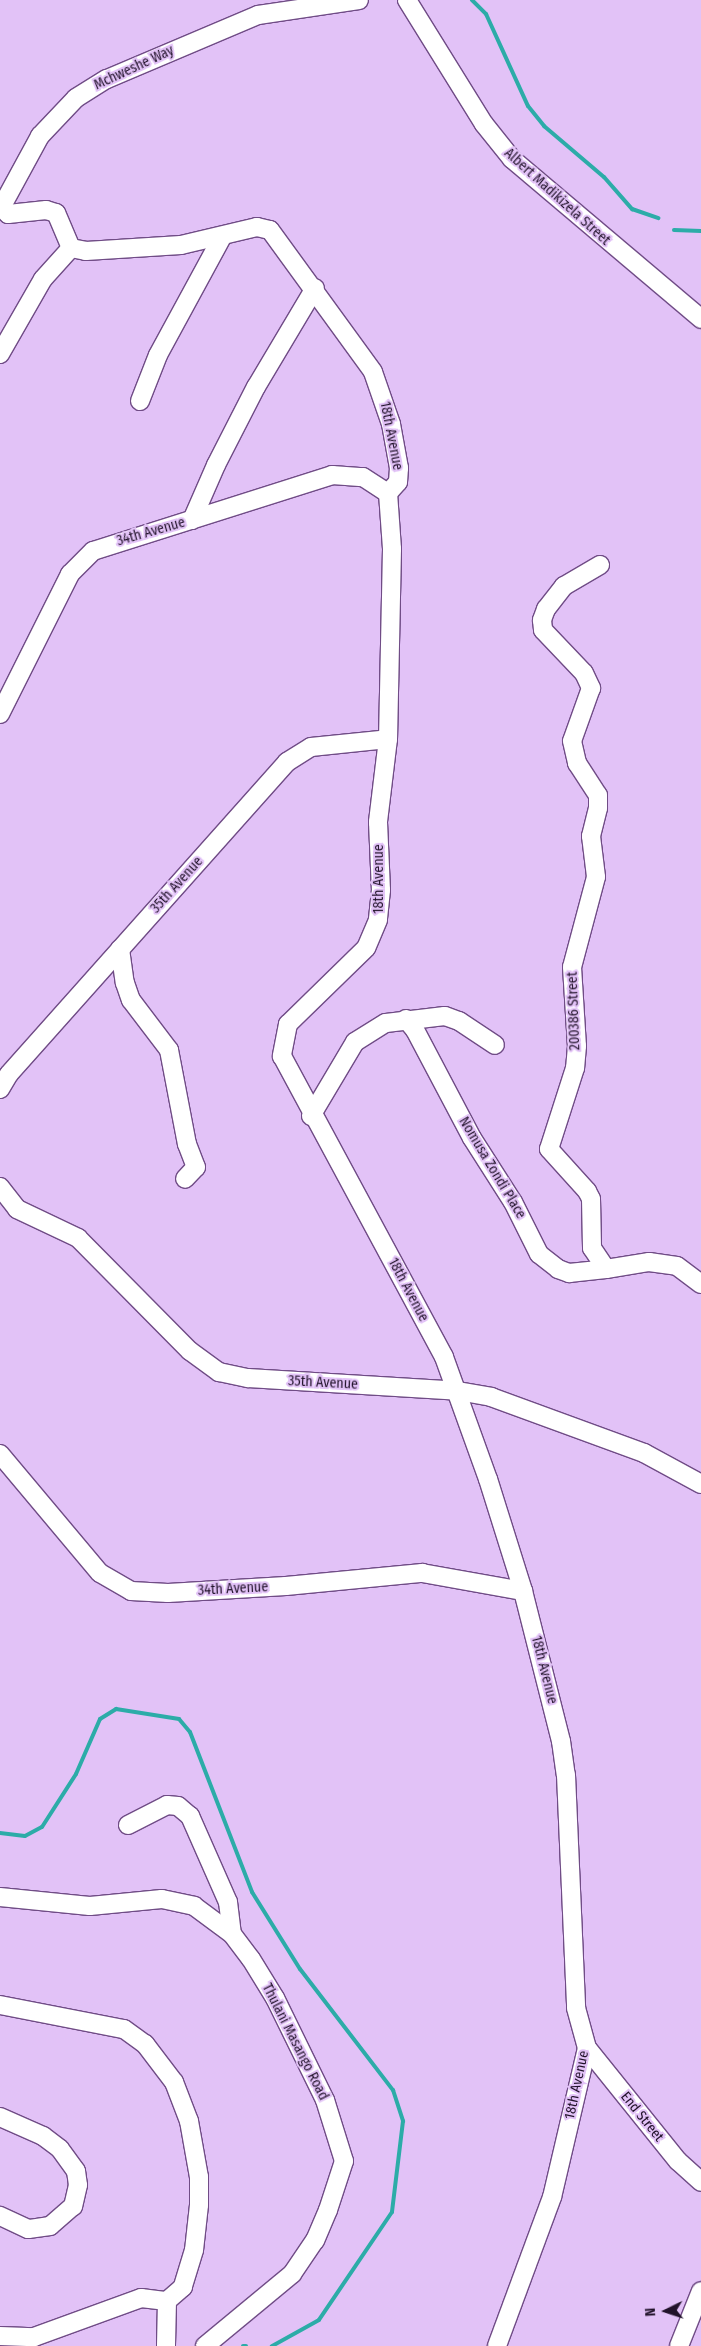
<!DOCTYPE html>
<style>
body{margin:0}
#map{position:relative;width:701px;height:2346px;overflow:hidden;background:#e2c2f7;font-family:"Fira Sans Condensed",sans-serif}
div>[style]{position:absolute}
.stream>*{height:4px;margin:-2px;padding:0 2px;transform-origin:2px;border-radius:2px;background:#2caca8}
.roads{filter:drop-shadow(1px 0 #704c86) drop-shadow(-1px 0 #704c86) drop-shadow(0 1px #704c86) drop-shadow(0 -1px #704c86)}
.minor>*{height:18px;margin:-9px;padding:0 9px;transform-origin:9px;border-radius:9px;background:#fff}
span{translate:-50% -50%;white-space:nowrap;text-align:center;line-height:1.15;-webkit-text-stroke:4px #e2c2f7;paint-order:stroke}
.street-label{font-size:14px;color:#21122a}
.north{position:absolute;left:641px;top:2286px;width:50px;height:50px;-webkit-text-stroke:4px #e2c2f7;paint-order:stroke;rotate:266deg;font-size:14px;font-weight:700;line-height:20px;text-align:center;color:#21122a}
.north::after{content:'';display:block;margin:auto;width:18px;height:22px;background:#21122a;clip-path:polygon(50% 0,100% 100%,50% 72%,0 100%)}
</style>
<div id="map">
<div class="stream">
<div style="left:472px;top:0;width:20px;rotate:45deg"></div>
<div style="left:486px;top:14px;width:101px;rotate:65.5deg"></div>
<div style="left:528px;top:106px;width:26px;rotate:51deg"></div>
<div style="left:544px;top:126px;width:79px;rotate:40.4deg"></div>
<div style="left:604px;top:177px;width:43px;rotate:48.8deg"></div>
<div style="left:632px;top:209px;width:28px;rotate:19deg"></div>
<div style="left:674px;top:230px;width:27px;rotate:2deg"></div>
<div style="left:0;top:1833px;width:25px;rotate:7deg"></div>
<div style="left:25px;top:1836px;width:19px;rotate:-28deg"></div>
<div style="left:42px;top:1827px;width:63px;rotate:-57.3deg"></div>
<div style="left:76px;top:1774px;width:60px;rotate:-66.4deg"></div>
<div style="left:100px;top:1719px;width:19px;rotate:-32deg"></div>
<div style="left:116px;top:1709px;width:64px;rotate:9deg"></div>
<div style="left:179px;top:1719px;width:17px;rotate:50deg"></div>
<div style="left:190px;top:1732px;width:172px;rotate:68.8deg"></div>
<div style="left:252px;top:1892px;width:91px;rotate:58.1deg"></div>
<div style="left:300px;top:1969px;width:153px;rotate:52.5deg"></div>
<div style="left:393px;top:2090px;width:33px;rotate:72deg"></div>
<div style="left:403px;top:2121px;width:92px;rotate:96.9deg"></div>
<div style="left:392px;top:2212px;width:130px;rotate:124.1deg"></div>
<div style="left:319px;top:2320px;width:54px;rotate:151deg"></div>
<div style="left:243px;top:2346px;width:3px"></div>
</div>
<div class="roads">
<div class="minor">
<div style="left:407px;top:0;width:146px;rotate:58.2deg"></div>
<div style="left:484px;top:124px;width:45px;rotate:51.3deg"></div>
<div style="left:512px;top:159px;width:248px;rotate:40.2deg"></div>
<div style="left:71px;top:248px;width:15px;rotate:11deg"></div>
<div style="left:86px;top:251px;width:95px;rotate:-3.6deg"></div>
<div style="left:181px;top:245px;width:78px;rotate:-13.3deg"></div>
<div style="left:257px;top:227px;width:13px;rotate:13deg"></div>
<div style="left:270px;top:230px;width:175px;rotate:54deg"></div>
<div style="left:373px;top:372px;width:55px;rotate:70.9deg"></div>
<div style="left:391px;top:424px;width:45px;rotate:79.7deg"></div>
<div style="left:399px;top:468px;width:14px;rotate:94deg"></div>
<div style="left:398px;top:482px;width:15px;rotate:132deg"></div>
<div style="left:388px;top:493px;width:56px;rotate:85.9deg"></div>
<div style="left:392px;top:549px;width:190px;rotate:91.2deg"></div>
<div style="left:388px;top:739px;width:84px;rotate:96.9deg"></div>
<div style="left:378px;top:822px;width:68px;rotate:87.5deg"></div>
<div style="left:381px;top:890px;width:30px;rotate:96deg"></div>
<div style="left:378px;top:920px;width:30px;rotate:113deg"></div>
<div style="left:366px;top:948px;width:109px;rotate:135.7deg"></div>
<div style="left:288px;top:1024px;width:33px;rotate:101deg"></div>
<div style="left:282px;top:1056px;width:342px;rotate:61.7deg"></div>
<div style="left:444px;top:1357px;width:130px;rotate:70.2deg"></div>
<div style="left:488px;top:1479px;width:117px;rotate:72.6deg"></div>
<div style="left:523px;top:1591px;width:155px;rotate:75.8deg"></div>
<div style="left:561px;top:1741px;width:34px;rotate:82deg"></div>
<div style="left:566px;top:1775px;width:233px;rotate:87.5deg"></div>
<div style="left:576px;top:2008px;width:41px;rotate:74.6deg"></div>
<div style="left:587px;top:2048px;width:153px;rotate:103.2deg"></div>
<div style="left:552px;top:2197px;width:159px;rotate:110.3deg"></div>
<div style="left:71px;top:248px;width:38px;rotate:-113deg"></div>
<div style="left:56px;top:213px;width:10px;rotate:-163deg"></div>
<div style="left:46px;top:210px;width:38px;rotate:174deg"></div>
<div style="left:8px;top:214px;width:10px;rotate:-127deg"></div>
<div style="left:2px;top:206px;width:80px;rotate:-61.5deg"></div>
<div style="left:40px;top:136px;width:52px;rotate:-46.5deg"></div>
<div style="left:76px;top:98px;width:36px;rotate:-32deg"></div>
<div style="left:107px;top:79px;width:164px;rotate:-23deg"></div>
<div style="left:258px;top:15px;width:102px;rotate:-8.4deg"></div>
<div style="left:0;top:354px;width:86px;rotate:-60.2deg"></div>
<div style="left:43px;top:279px;width:42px;rotate:-47.9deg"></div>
<div style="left:140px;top:401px;width:49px;rotate:-68.6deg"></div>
<div style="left:158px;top:355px;width:134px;rotate:-61.5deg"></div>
<div style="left:192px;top:520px;width:60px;rotate:-66.4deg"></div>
<div style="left:216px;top:465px;width:88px;rotate:-62.9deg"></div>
<div style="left:256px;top:387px;width:115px;rotate:-59.2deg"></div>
<div style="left:600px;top:565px;width:42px;rotate:149.7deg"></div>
<div style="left:564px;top:586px;width:29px;rotate:128deg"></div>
<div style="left:546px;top:609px;width:12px;rotate:110deg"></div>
<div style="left:542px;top:620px;width:10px;rotate:84deg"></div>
<div style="left:543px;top:630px;width:59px;rotate:46.4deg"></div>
<div style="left:584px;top:673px;width:17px;rotate:65deg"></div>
<div style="left:591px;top:688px;width:56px;rotate:109.7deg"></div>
<div style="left:572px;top:741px;width:23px;rotate:77deg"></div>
<div style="left:577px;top:763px;width:38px;rotate:57deg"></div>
<div style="left:598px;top:795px;width:13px;rotate:90deg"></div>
<div style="left:598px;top:808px;width:29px;rotate:104deg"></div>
<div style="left:591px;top:836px;width:41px;rotate:83deg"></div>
<div style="left:596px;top:877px;width:93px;rotate:104.9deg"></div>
<div style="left:572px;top:967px;width:79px;rotate:86.4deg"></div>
<div style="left:577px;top:1046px;width:22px;rotate:95deg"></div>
<div style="left:575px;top:1068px;width:85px;rotate:107.8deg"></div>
<div style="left:549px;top:1149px;width:57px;rotate:47.9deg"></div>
<div style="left:587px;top:1191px;width:9px;rotate:63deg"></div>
<div style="left:591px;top:1199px;width:49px;rotate:88.8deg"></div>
<div style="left:592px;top:1248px;width:25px;rotate:56deg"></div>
<div style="left:606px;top:1269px;width:44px;rotate:-9.2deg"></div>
<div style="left:649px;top:1262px;width:28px;rotate:8deg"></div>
<div style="left:677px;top:1266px;width:30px;rotate:37deg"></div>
<div style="left:0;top:714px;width:157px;rotate:-63.4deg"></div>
<div style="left:70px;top:574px;width:33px;rotate:-45deg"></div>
<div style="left:93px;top:551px;width:251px;rotate:-17.6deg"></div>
<div style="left:332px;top:475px;width:31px;rotate:4deg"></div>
<div style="left:363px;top:477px;width:30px;rotate:33deg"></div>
<div style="left:120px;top:949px;width:34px;rotate:82deg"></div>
<div style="left:125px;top:983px;width:18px;rotate:71deg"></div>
<div style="left:131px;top:1000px;width:63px;rotate:52.8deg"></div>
<div style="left:169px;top:1050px;width:96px;rotate:79.2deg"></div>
<div style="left:187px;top:1144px;width:25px;rotate:69deg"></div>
<div style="left:196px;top:1167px;width:16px;rotate:133deg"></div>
<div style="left:406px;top:1019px;width:14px;rotate:51deg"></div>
<div style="left:415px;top:1030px;width:122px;rotate:62.2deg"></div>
<div style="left:472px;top:1138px;width:76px;rotate:57.4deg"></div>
<div style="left:513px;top:1202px;width:58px;rotate:63.4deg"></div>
<div style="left:539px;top:1254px;width:24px;rotate:38deg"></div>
<div style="left:558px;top:1269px;width:12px;rotate:20deg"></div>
<div style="left:569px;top:1273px;width:37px;rotate:-6deg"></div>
<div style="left:0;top:1089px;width:17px;rotate:-59deg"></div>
<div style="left:9px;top:1074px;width:418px;rotate:-48.3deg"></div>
<div style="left:287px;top:762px;width:28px;rotate:-32deg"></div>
<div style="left:311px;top:747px;width:77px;rotate:-5.9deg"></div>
<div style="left:311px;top:1116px;width:86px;rotate:-59.3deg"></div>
<div style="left:355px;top:1042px;width:36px;rotate:-32deg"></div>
<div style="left:386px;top:1023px;width:59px;rotate:-6.8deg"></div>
<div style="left:445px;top:1016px;width:15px;rotate:20deg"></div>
<div style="left:459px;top:1021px;width:43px;rotate:33.7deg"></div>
<div style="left:0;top:1187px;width:28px;rotate:52deg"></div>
<div style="left:17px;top:1209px;width:68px;rotate:25.4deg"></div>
<div style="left:78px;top:1238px;width:159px;rotate:45.3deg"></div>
<div style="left:190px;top:1351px;width:36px;rotate:36deg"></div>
<div style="left:219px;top:1372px;width:30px;rotate:12deg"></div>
<div style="left:248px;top:1378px;width:210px;rotate:3.5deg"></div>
<div style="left:458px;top:1391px;width:34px;rotate:10deg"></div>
<div style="left:491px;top:1397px;width:163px;rotate:20.1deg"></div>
<div style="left:644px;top:1453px;width:65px;rotate:28.5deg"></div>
<div style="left:0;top:1454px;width:155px;rotate:50deg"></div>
<div style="left:100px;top:1573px;width:36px;rotate:30deg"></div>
<div style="left:131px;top:1591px;width:37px;rotate:3deg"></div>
<div style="left:168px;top:1593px;width:118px;rotate:-3.4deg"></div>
<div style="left:286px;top:1586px;width:137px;rotate:-5.5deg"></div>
<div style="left:422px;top:1573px;width:103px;rotate:10.1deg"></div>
<div style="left:128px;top:1825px;width:44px;rotate:-27.1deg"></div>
<div style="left:167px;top:1805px;width:11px;rotate:5deg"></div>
<div style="left:178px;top:1806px;width:16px;rotate:40deg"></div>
<div style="left:190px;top:1816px;width:94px;rotate:66.2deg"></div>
<div style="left:228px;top:1902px;width:32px;rotate:83deg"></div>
<div style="left:0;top:1897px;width:90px;rotate:5.7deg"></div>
<div style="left:90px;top:1906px;width:72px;rotate:-5.6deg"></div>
<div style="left:162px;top:1899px;width:33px;rotate:12deg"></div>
<div style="left:194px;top:1906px;width:47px;rotate:36.4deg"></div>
<div style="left:232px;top:1934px;width:31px;rotate:53deg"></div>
<div style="left:251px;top:1959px;width:46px;rotate:58.4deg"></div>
<div style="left:275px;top:1998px;width:114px;rotate:63.9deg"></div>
<div style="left:325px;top:2100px;width:64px;rotate:72.7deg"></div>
<div style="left:344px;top:2161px;width:52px;rotate:108.1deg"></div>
<div style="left:328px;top:2210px;width:33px;rotate:113deg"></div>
<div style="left:315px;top:2240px;width:41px;rotate:124.1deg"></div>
<div style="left:292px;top:2274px;width:113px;rotate:140.4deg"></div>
<div style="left:0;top:2005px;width:126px;rotate:11deg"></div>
<div style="left:124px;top:2029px;width:26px;rotate:36deg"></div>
<div style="left:145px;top:2044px;width:48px;rotate:52.7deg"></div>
<div style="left:174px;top:2082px;width:42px;rotate:69deg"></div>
<div style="left:189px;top:2121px;width:57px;rotate:79.9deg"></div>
<div style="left:199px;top:2177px;width:28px;rotate:90deg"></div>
<div style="left:199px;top:2205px;width:45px;rotate:96.3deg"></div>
<div style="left:194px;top:2250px;width:39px;rotate:107deg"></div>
<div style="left:183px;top:2287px;width:21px;rotate:139deg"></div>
<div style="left:167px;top:2301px;width:45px;rotate:91.3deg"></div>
<div style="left:587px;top:2048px;width:145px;rotate:51.2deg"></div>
<div style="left:678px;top:2161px;width:31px;rotate:42deg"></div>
<div style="left:0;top:2117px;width:47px;rotate:23.8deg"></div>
<div style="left:43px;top:2136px;width:21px;rotate:37deg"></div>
<div style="left:60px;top:2149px;width:27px;rotate:54deg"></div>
<div style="left:76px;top:2171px;width:14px;rotate:82deg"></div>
<div style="left:78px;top:2185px;width:22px;rotate:103deg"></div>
<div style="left:73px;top:2206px;width:30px;rotate:139deg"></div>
<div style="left:50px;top:2226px;width:22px;rotate:172deg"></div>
<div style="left:28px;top:2229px;width:31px;rotate:-155deg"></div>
<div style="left:0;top:2336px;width:34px;rotate:2deg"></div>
<div style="left:34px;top:2337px;width:114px;rotate:-20deg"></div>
<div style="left:141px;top:2298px;width:26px;rotate:7deg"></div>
<div style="left:679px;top:2346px;width:59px;rotate:-68.2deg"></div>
</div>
</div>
<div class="street-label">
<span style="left:134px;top:68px;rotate:-25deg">Mchweshe Way</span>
<span style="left:557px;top:197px;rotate:42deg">Albert Madikizela Street</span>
<span style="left:391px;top:436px;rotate:79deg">18th Avenue</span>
<span style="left:151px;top:532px;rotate:-16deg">34th Avenue</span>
<span style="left:379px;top:879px;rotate:-90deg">18th Avenue</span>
<span style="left:177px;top:885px;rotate:-48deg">35th Avenue</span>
<span style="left:574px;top:1011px;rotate:-92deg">200386 Street</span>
<span style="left:492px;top:1168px;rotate:59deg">Nomusa Zondi Place</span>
<span style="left:408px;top:1290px;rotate:62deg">18th Avenue</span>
<span style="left:323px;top:1383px;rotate:3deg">35th Avenue</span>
<span style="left:233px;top:1589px;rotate:-3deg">34th Avenue</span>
<span style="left:544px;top:1670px;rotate:76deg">18th Avenue</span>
<span style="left:295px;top:2042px;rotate:63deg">Thulani Masango Road</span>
<span style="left:577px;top:2085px;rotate:-78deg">18th Avenue</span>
<span style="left:642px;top:2117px;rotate:51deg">End Street</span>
</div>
<div class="north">N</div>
</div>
